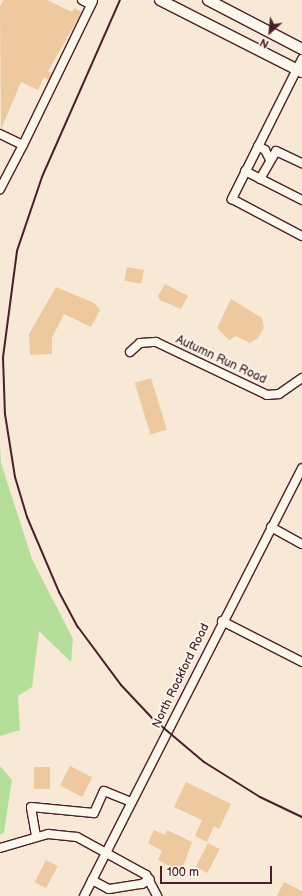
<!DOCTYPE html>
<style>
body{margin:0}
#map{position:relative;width:302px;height:896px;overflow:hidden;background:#f7e9d5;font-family:"Balsamiq Sans",sans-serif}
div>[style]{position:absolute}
.green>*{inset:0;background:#b5de9b}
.building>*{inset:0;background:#eec89e;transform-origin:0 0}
.roads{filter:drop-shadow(1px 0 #4a1f2b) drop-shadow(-1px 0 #4a1f2b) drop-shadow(0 1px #4a1f2b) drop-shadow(0 -1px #4a1f2b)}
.minor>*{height:8px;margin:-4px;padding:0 4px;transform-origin:4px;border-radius:4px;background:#fbf7ec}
.major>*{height:10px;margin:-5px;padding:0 5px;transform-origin:5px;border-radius:5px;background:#fbf7ec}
.rail>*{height:2px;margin:-1px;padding:0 1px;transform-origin:1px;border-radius:1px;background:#4a1f2b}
span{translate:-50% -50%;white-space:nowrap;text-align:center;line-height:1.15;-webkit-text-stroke:4px #fbf7ec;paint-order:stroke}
.street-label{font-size:12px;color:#4a1f2b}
.north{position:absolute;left:250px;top:12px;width:40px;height:40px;-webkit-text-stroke:3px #fbf7ec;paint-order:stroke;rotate:207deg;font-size:11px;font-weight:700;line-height:16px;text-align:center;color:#4a1f2b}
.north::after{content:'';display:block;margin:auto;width:14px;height:18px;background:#4a1f2b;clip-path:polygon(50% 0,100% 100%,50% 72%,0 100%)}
.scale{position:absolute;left:160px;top:866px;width:112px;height:18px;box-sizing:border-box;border:2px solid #4a1f2b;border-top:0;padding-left:5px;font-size:12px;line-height:14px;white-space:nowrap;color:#4a1f2b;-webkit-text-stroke:3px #fbf7ec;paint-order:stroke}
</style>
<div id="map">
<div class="green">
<div style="clip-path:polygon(0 446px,1px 463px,32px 559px,73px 639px,71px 662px,39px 631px,32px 687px,18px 696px,20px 730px,0 736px)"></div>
<div style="clip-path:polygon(0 766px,12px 780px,4px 832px,0 835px)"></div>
</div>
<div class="building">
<div style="clip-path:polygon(3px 0,47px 0,72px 12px,74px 8px,82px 12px,48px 71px,52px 73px,49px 80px,44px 77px,38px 90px,21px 82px,1px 129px,0 7px)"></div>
<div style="left:127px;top:267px;width:17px;height:14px;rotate:10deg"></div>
<div style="clip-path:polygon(165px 284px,188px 296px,181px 309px,160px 300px,158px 296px)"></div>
<div style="clip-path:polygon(56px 287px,94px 303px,100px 310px,91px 327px,64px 314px,52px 338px,52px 354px,30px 355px,29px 334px)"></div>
<div style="clip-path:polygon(231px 299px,262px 318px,264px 328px,258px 338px,250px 343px,236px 336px,229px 340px,217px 328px)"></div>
<div style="left:151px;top:378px;width:54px;height:17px;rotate:73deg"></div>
<div style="left:70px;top:766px;width:25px;height:22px;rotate:27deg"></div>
<div style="left:34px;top:767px;width:16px;height:22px"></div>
<div style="clip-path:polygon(186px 782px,231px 804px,219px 829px,214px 826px,207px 842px,195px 836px,202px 820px,174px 807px)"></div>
<div style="clip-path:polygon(154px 830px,165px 835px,167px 830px,192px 842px,181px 872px,158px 860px,162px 851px,148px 843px)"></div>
<div style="left:208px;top:843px;width:13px;height:27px;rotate:27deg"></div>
<div style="left:46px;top:860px;width:13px;height:25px;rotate:27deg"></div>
<div style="clip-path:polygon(284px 882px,302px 891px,302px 896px,277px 896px)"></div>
</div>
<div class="roads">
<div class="minor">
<div style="left:82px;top:0;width:10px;rotate:29deg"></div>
<div style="left:91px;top:5px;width:4px;rotate:-63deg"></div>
<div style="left:302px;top:59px;width:157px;rotate:116.6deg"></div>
<div style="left:232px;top:199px;width:79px;rotate:27.9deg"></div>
<div style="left:0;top:134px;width:25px;rotate:26deg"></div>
<div style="left:23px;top:145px;width:50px;rotate:117.6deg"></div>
<div style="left:23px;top:145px;width:156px;rotate:-64.1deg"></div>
<div style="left:258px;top:146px;width:8px;rotate:30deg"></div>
<div style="left:265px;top:150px;width:11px;rotate:63deg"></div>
<div style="left:245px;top:171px;width:64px;rotate:27deg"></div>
<div style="left:260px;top:179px;width:32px;rotate:-60deg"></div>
<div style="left:276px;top:151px;width:29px;rotate:25deg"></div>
<div style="left:130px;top:352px;width:13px;rotate:-42deg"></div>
<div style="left:140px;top:343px;width:16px;rotate:-4deg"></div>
<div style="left:156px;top:342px;width:123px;rotate:25.5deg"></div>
<div style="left:267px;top:395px;width:12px;rotate:-5deg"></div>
<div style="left:279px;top:394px;width:28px;rotate:-35deg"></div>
<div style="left:271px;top:527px;width:35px;rotate:29deg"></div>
<div style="left:222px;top:621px;width:90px;rotate:27.1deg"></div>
<div style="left:36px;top:836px;width:29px;rotate:-100deg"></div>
<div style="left:31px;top:807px;width:63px;rotate:5.4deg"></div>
<div style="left:94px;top:813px;width:24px;rotate:-66deg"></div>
<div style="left:104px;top:791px;width:29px;rotate:22deg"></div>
<div style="left:0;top:848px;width:50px;rotate:-16.3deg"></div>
<div style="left:48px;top:834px;width:29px;rotate:6deg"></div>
<div style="left:77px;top:837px;width:79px;rotate:28.8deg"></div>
<div style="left:146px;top:875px;width:24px;rotate:62deg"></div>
<div style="left:92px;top:880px;width:19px;rotate:28deg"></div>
<div style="left:109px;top:889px;width:33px;rotate:-9deg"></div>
<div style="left:142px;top:884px;width:9px;rotate:-32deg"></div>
<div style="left:84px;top:896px;width:480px;rotate:-63deg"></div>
</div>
<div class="major">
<div style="left:160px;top:0;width:159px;rotate:26.9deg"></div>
<div style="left:208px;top:0;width:106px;rotate:27.5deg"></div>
</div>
</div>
<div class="rail">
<div style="left:120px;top:0;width:193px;rotate:113.8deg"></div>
<div style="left:42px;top:177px;width:78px;rotate:108.7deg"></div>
<div style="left:17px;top:251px;width:108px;rotate:97.5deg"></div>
<div style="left:3px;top:358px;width:56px;rotate:88deg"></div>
<div style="left:5px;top:414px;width:64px;rotate:81deg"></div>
<div style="left:15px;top:477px;width:42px;rotate:73.3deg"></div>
<div style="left:27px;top:517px;width:82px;rotate:66.9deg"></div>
<div style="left:59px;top:592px;width:40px;rotate:62deg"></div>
<div style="left:78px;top:627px;width:72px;rotate:53.4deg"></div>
<div style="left:121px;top:685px;width:47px;rotate:46.7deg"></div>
<div style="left:153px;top:719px;width:67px;rotate:40.1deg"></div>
<div style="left:204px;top:762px;width:66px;rotate:32deg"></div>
<div style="left:260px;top:797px;width:47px;rotate:25.5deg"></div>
</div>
<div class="street-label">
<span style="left:221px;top:360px;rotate:25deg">Autumn Run Road</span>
<span style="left:181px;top:676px;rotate:-64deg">North Rockford Road</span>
</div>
<div class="north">N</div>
<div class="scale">100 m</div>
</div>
